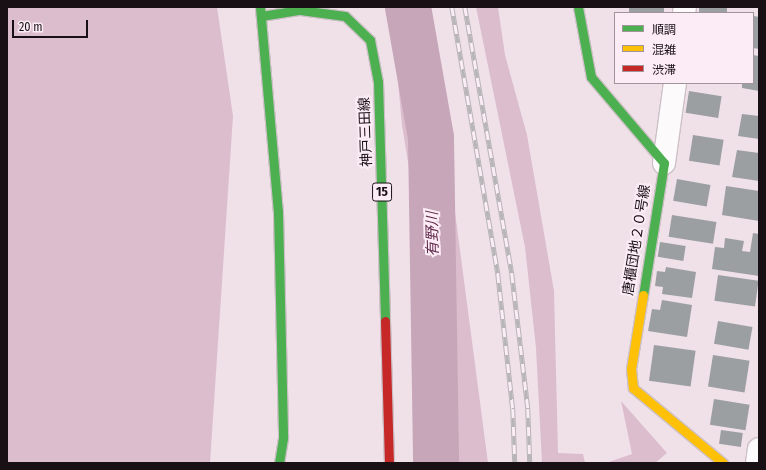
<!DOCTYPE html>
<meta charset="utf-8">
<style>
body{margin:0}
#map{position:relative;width:766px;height:470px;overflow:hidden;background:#f0e1e9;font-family:"Fira Sans Condensed","Noto Sans JP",sans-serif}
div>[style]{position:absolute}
.forest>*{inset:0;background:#dbbdce}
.river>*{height:46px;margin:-23px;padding:0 23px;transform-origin:23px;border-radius:23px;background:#c7a6b9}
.building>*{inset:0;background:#9c9fa1;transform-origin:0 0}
.roads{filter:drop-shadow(1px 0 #ccc0c6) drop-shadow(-1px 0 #ccc0c6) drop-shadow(0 1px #ccc0c6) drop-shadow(0 -1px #ccc0c6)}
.street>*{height:22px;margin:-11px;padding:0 11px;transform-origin:11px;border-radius:11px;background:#fdfafc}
.fast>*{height:9px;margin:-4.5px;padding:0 4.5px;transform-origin:4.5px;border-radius:4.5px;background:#4caf50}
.slow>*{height:9px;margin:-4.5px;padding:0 4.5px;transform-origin:4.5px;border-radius:4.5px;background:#ffc107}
.jam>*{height:9px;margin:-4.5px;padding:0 4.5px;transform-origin:4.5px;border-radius:4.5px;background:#c62828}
.rail>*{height:4.5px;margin-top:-2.25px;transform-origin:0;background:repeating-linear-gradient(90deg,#fcecf5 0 9px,#b8b5b7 0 18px);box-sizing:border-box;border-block:1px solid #b8b5b7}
span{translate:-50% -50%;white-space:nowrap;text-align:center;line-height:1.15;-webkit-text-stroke:4px #fcecf5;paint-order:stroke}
.shield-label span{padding:1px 3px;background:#fcecf5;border:1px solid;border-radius:3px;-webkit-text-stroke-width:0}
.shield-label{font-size:13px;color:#191015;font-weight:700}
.street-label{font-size:14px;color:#191015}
.water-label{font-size:15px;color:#602b4d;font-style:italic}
.frame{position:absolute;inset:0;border:8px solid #191015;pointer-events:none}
.legend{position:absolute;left:614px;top:12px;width:140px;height:72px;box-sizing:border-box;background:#fcecf5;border:1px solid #a1949b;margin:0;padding:5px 7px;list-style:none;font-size:12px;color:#191015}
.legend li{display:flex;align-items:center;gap:8px;height:20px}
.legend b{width:20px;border:1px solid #a1949b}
.scale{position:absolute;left:12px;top:20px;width:76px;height:18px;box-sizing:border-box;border:2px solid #191015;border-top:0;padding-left:5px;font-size:12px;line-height:14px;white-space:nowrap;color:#191015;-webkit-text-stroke:3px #fcecf5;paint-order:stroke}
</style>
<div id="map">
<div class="forest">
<div style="clip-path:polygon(7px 7px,217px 7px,233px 116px,210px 463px,7px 463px)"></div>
<div style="clip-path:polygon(391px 7px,428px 7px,488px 463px,418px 463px,412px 187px,402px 125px)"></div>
<div style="clip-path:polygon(476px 7px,498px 7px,505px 55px,527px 135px,554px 291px,558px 453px,583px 454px,585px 463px,542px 463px,536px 348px,525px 247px)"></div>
<div style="clip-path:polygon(621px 401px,667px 453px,655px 463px,606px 463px,632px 454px)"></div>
</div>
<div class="river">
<div style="left:408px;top:7px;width:133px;rotate:80deg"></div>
<div style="left:431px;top:138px;width:325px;rotate:89.1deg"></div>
</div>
<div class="building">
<div style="left:629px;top:7px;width:35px;height:6px"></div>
<div style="left:699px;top:7px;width:28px;height:6px"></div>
<div style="clip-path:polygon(754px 16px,759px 17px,759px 49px,753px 48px)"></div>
<div style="clip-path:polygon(753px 55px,759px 56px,759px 91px,742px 88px,742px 83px,753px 83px)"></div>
<div style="left:689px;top:91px;width:33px;height:22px;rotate:9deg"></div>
<div style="clip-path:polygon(742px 114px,759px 116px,759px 139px,738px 136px)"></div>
<div style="left:693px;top:135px;width:31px;height:26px;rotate:9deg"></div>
<div style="clip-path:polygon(737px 150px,759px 153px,759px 181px,732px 177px)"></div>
<div style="left:677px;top:179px;width:34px;height:22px;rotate:10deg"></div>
<div style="clip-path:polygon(726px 186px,759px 191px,759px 221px,722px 215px)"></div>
<div style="left:672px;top:215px;width:45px;height:22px;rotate:9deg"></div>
<div style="clip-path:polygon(753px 233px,759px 234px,759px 276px,712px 269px,715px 247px,724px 248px,725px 238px,744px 241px,742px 251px,750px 252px)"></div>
<div style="left:660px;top:242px;width:26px;height:15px;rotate:9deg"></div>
<div style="clip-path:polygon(666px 267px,696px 272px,692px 298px,662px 294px,663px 287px,655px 286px,657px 271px,665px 272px)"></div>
<div style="left:718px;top:275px;width:41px;height:26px;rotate:8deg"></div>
<div style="clip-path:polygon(662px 300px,692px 305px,687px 337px,648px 331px,652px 309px,660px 310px)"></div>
<div style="left:718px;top:321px;width:35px;height:23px;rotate:10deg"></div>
<div style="left:654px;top:345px;width:42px;height:36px;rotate:8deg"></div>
<div style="left:713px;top:355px;width:37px;height:32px;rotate:9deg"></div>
<div style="left:714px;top:399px;width:36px;height:26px;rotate:9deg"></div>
<div style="left:721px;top:430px;width:22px;height:14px;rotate:8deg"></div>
</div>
<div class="roads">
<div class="street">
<div style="left:684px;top:13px;width:6px;rotate:-81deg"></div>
<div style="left:664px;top:163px;width:81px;rotate:-82.2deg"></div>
<div style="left:757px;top:463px;width:14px;rotate:-82deg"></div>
</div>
<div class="fast">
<div style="left:260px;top:7px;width:206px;rotate:85deg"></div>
<div style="left:278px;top:212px;width:226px;rotate:88.7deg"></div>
<div style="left:283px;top:438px;width:25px;rotate:99deg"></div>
<div style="left:578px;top:7px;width:71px;rotate:79.5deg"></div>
<div style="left:591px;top:77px;width:113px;rotate:49.7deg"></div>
<div style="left:664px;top:163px;width:134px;rotate:99deg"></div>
<div style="left:261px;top:16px;width:39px;rotate:-9deg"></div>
<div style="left:300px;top:10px;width:45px;rotate:7.6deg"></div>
<div style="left:345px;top:16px;width:35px;rotate:44deg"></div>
<div style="left:370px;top:40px;width:43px;rotate:79.2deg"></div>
<div style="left:378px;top:82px;width:239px;rotate:88.3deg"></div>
</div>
<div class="slow">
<div style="left:643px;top:295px;width:75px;rotate:99.2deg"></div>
<div style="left:631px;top:369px;width:19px;rotate:84deg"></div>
<div style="left:633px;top:388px;width:117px;rotate:39.8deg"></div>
</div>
<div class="jam">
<div style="left:385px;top:321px;width:142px;rotate:88.4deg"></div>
</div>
</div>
<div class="rail">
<div style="left:452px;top:7px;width:271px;rotate:80.2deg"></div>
<div style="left:498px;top:274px;width:136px;rotate:83.7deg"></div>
<div style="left:513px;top:409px;width:54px;rotate:87.9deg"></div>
<div style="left:465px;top:7px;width:271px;rotate:80deg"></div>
<div style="left:512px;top:274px;width:136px;rotate:83.2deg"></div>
<div style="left:528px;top:409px;width:54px;rotate:87.9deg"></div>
</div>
<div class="shield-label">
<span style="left:382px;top:192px">15</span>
</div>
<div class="street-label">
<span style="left:366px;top:132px;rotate:-92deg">神戸三田線</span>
<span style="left:637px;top:240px;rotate:-81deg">唐櫃団地２０号線</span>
</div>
<div class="water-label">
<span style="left:433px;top:234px;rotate:-91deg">有野川</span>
</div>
<div class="frame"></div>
<ul class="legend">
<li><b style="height:5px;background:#4caf50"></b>順調</li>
<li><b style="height:5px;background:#ffc107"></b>混雑</li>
<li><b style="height:5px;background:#c62828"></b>渋滞</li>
</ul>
<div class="scale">20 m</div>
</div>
